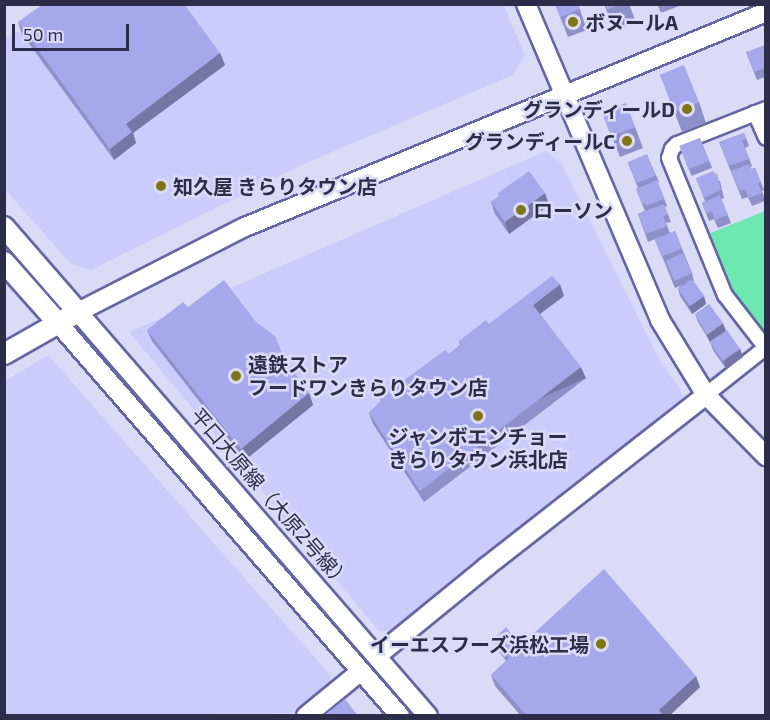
<!DOCTYPE html>
<meta charset="utf-8">
<style>
body{margin:0}
#map{position:relative;width:770px;height:720px;overflow:hidden;background:#d9dbf7;font-family:"Exo 2","Noto Sans JP",sans-serif}
div>[style]{position:absolute}
.built>*{inset:0;background:#cacdfb}
.green>*{inset:0;background:#6ce8b0}
.roads{filter:drop-shadow(2px 0 #6566a4) drop-shadow(-2px 0 #6566a4) drop-shadow(0 2px #6566a4) drop-shadow(0 -2px #6566a4)}
.minor>*{height:14px;margin:-7px;padding:0 7px;transform-origin:7px;border-radius:7px;background:#fff}
.tertiary>*{height:18px;margin:-9px;padding:0 9px;transform-origin:9px;border-radius:9px;background:#fff}
.secondary>*{height:20px;margin:-10px;padding:0 10px;transform-origin:10px;border-radius:10px;background:#fff}
.wall>*{inset:0;background:#8e90c9;transform-origin:0 0}
.shaded-wall>*{inset:0;background:#7476a4;transform-origin:0 0}
.building>*{inset:0;background:#a5a8ea;transform-origin:0 0}
.dots>*{width:16px;height:16px;translate:-50% -50%;box-sizing:border-box;border:3px solid #d9dbf7;border-radius:50%}
span{translate:-50% -50%;white-space:nowrap;text-align:center;line-height:1.15;-webkit-text-stroke:5px #d9dbf7;paint-order:stroke}
.poi-label{font-size:20px;color:#2c2d48;font-weight:700}
.left{translate:0 -50%;text-align:left}
.right{translate:-100% -50%;text-align:right}
.street-label{font-size:20px;color:#2c2d48}
.frame{position:absolute;inset:0;border:6px solid #2c2d48;pointer-events:none}
.scale{position:absolute;left:12px;top:24px;width:117px;height:27px;box-sizing:border-box;border:3px solid #2c2d48;border-top:0;padding-left:8px;font-size:18px;line-height:21px;white-space:nowrap;color:#2c2d48;-webkit-text-stroke:4px #d9dbf7;paint-order:stroke}
</style>
<div id="map">
<div class="built">
<div style="clip-path:polygon(503px 4px,525px 55px,513px 75px,306px 163px,91px 270px,71px 264px,5px 189px,4px 40px,60px 5px)"></div>
<div style="clip-path:polygon(546px 151px,562px 164px,659px 359px,680px 389px,684px 401px,391px 631px,379px 631px,129px 332px)"></div>
<div style="clip-path:polygon(48px 355px,331px 676px,327px 688px,296px 713px,5px 716px,5px 381px)"></div>
</div>
<div class="green">
<div style="clip-path:polygon(765px 211px,765px 334px,733px 293px,708px 234px)"></div>
</div>
<div class="roads">
<div class="minor">
<div style="left:766px;top:109px;width:96px;rotate:158.5deg"></div>
<div style="left:677px;top:144px;width:7px;rotate:135deg"></div>
<div style="left:672px;top:149px;width:9px;rotate:108deg"></div>
<div style="left:669px;top:158px;width:148px;rotate:67.8deg"></div>
<div style="left:725px;top:295px;width:67px;rotate:52.3deg"></div>
<div style="left:755px;top:113px;width:27px;rotate:66deg"></div>
<div style="left:712px;top:390px;width:66px;rotate:-38.3deg"></div>
</div>
<div class="tertiary">
<div style="left:526px;top:4px;width:343px;rotate:67deg"></div>
<div style="left:660px;top:320px;width:88px;rotate:58.5deg"></div>
<div style="left:706px;top:395px;width:86px;rotate:45.5deg"></div>
<div style="left:58px;top:323px;width:521px;rotate:48.97deg"></div>
<div style="left:377px;top:656px;width:141px;rotate:-39.2deg"></div>
<div style="left:486px;top:567px;width:279px;rotate:-38deg"></div>
<div style="left:306px;top:716px;width:71px;rotate:-39.3deg"></div>
<div style="left:428px;top:716px;width:535px;rotate:-130.9deg"></div>
<div style="left:78px;top:312px;width:187px;rotate:-27deg"></div>
<div style="left:245px;top:227px;width:564px;rotate:-22.42deg"></div>
</div>
<div class="secondary">
<div style="left:4px;top:227px;width:113px;rotate:49deg"></div>
<div style="left:78px;top:312px;width:85px;rotate:150.4deg"></div>
<div style="left:4px;top:262px;width:81px;rotate:48.5deg"></div>
</div>
</div>
<div class="wall">
<div style="clip-path:polygon(555px 4px,578px 4px,587px 30px,568px 37px)"></div>
<div style="clip-path:polygon(604px 4px,629px 4px,636px 22px,614px 30px)"></div>
<div style="clip-path:polygon(657px 4px,678px 4px,679px 6px,661px 13px)"></div>
<div style="clip-path:polygon(18px 22px,220px 53px,225px 65px,133px 133px,136px 143px,114px 160px,22px 34px)"></div>
<div style="clip-path:polygon(765px 47px,765px 77px,757px 80px,746px 52px)"></div>
<div style="clip-path:polygon(660px 74px,699px 102px,706px 123px,682px 132px)"></div>
<div style="clip-path:polygon(602px 112px,635px 127px,643px 148px,620px 157px)"></div>
<div style="clip-path:polygon(744px 133px,749px 146px,745px 148px,752px 166px,750px 167px,751px 169px,755px 168px,764px 190px,762px 191px,765px 201px,752px 206px,748px 197px,742px 199px,719px 142px)"></div>
<div style="left:700px;top:138px;width:32px;height:22px;rotate:68deg"></div>
<div style="clip-path:polygon(628px 163px,656px 175px,659px 182px,658px 183px,667px 206px,665px 207px,671px 222px,666px 223px,670px 233px,675px 231px,692px 273px,694px 281px,693px 281px,704px 296px,706px 304px,692px 314px,680px 296px,678px 288px,682px 285px,675px 288px,655px 239px,648px 242px,638px 214px,645px 211px,636px 189px,638px 188px)"></div>
<div style="clip-path:polygon(696px 178px,720px 181px,724px 198px,721px 199px,731px 223px,718px 228px,714px 219px,709px 221px,702px 203px,705px 201px)"></div>
<div style="clip-path:polygon(498px 193px,549px 205px,509px 234px,495px 214px,491px 202px,499px 196px)"></div>
<div style="clip-path:polygon(564px 296px,540px 314px,586px 378px,424px 502px,373px 424px,369px 413px,381px 401px,380px 398px,449px 354px,460px 345px,459px 341px,489px 324px)"></div>
<div style="clip-path:polygon(188px 307px,284px 358px,309px 393px,313px 405px,245px 460px,152px 341px,147px 330px)"></div>
<div style="clip-path:polygon(695px 314px,726px 331px,740px 349px,743px 357px,726px 369px,713px 350px,710px 342px,698px 322px)"></div>
<div style="clip-path:polygon(494px 639px,520px 646px,700px 687px,669px 716px,521px 716px,495px 686px,491px 675px,506px 661px,498px 650px)"></div>
</div>
<div class="shaded-wall">
<div style="clip-path:polygon(220px 53px,225px 65px,133px 133px,136px 143px,114px 160px,110px 149px,126px 124px)"></div>
<div style="clip-path:polygon(545px 193px,549px 205px,509px 234px,505px 222px)"></div>
<div style="clip-path:polygon(560px 284px,564px 296px,537px 316px,533px 305px)"></div>
<div style="clip-path:polygon(704px 296px,706px 304px,692px 314px,689px 306px)"></div>
<div style="clip-path:polygon(723px 323px,726px 331px,710px 343px,707px 335px)"></div>
<div style="clip-path:polygon(740px 349px,743px 357px,726px 369px,724px 361px)"></div>
<div style="left:581px;top:367px;width:12px;height:203px;rotate:66deg"></div>
<div style="clip-path:polygon(309px 393px,313px 405px,245px 460px,241px 449px)"></div>
<div style="clip-path:polygon(696px 676px,700px 687px,669px 716px,661px 716px,659px 710px)"></div>
</div>
<div class="building">
<div style="clip-path:polygon(43px 4px,184px 4px,220px 53px,126px 124px,132px 132px,110px 149px,18px 22px)"></div>
<div style="clip-path:polygon(555px 4px,578px 4px,580px 9px,560px 17px)"></div>
<div style="clip-path:polygon(605px 4px,620px 4px,607px 10px)"></div>
<div style="clip-path:polygon(765px 45px,765px 68px,754px 72px,746px 52px)"></div>
<div style="left:684px;top:65px;width:40px;height:26px;rotate:68deg"></div>
<div style="left:626px;top:103px;width:26px;height:26px;rotate:69deg"></div>
<div style="clip-path:polygon(744px 133px,746px 139px,742px 140px,749px 159px,729px 166px,719px 142px)"></div>
<div style="left:700px;top:138px;width:25px;height:22px;rotate:69deg"></div>
<div style="left:647px;top:154px;width:23px;height:21px;rotate:67deg"></div>
<div style="clip-path:polygon(749px 164px,751px 169px,755px 168px,761px 182px,758px 183px,762px 193px,749px 198px,745px 189px,740px 191px,731px 171px)"></div>
<div style="clip-path:polygon(529px 171px,545px 193px,505px 222px,491px 202px,500px 195px,498px 193px)"></div>
<div style="clip-path:polygon(713px 171px,715px 174px,717px 173px,721px 190px,704px 198px,696px 178px)"></div>
<div style="clip-path:polygon(657px 180px,664px 199px,646px 206px,645px 203px,642px 204px,636px 189px)"></div>
<div style="clip-path:polygon(720px 195px,728px 215px,715px 220px,712px 211px,706px 214px,702px 203px)"></div>
<div style="clip-path:polygon(664px 204px,668px 214px,663px 216px,667px 226px,646px 234px,638px 214px)"></div>
<div style="left:675px;top:231px;width:19px;height:22px;rotate:69deg"></div>
<div style="left:683px;top:253px;width:22px;height:19px;rotate:66deg"></div>
<div style="clip-path:polygon(552px 276px,560px 284px,533px 305px,581px 367px,420px 491px,369px 413px,382px 400px,380px 398px,445px 350px,449px 354px,461px 345px,459px 341px,486px 320px,489px 324px)"></div>
<div style="left:692px;top:279px;width:21px;height:17px;rotate:55deg"></div>
<div style="clip-path:polygon(224px 280px,256px 322px,275px 336px,284px 358px,309px 393px,241px 449px,147px 330px,183px 302px,188px 307px)"></div>
<div style="clip-path:polygon(709px 304px,723px 323px,707px 335px,695px 314px)"></div>
<div style="left:727px;top:330px;width:23px;height:21px;rotate:56deg"></div>
<div style="clip-path:polygon(604px 569px,696px 676px,659px 710px,664px 716px,527px 716px,491px 675px,509px 658px,494px 639px,506px 627px,520px 646px)"></div>
<div style="clip-path:polygon(345px 699px,358px 716px,323px 716px)"></div>
</div>
<div class="dots">
<div style="left:573px;top:22px;background:#7f7416"></div>
<div style="left:687px;top:109px;background:#7f7416"></div>
<div style="left:627px;top:141px;background:#7f7416"></div>
<div style="left:161px;top:186px;background:#7f7416"></div>
<div style="left:521px;top:210px;background:#7f7416"></div>
<div style="left:236px;top:376px;background:#7f7416"></div>
<div style="left:478px;top:416px;background:#7f7416"></div>
<div style="left:601px;top:644px;background:#7f7416"></div>
</div>
<div class="poi-label">
<span class="left" style="left:585px;top:22px">ボヌールA</span>
<span class="right" style="left:675px;top:109px">グランディールD</span>
<span class="right" style="left:615px;top:141px">グランディールC</span>
<span class="left" style="left:173px;top:186px">知久屋 きらりタウン店</span>
<span class="left" style="left:533px;top:210px">ローソン</span>
<span class="left" style="left:248px;top:376px">遠鉄ストア<br>フードワンきらりタウン店</span>
<span style="left:478px;top:448px">ジャンボエンチョー<br>きらりタウン浜北店</span>
<span class="right" style="left:589px;top:644px">イーエスフーズ浜松工場</span>
</div>
<div class="street-label">
<span style="left:271px;top:498px;rotate:49deg">平口大原線（大原2号線）</span>
</div>
<div class="frame"></div>
<div class="scale">50 m</div>
</div>
